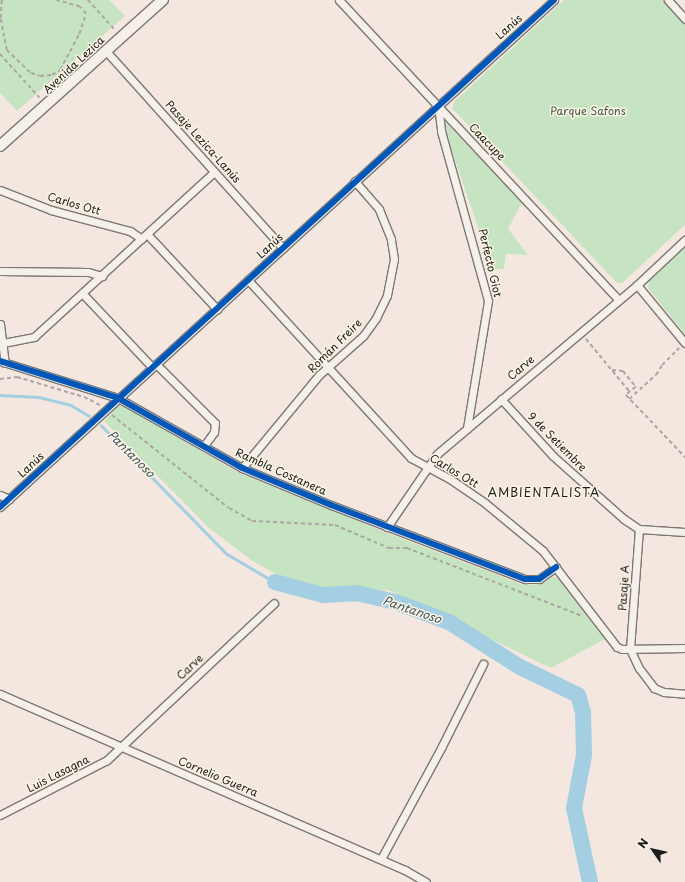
<!DOCTYPE html>
<meta charset="utf-8">
<style>
body{margin:0}
#map{position:relative;width:685px;height:882px;overflow:hidden;background:#f4e7e0;font-family:"Playpen Sans",sans-serif}
div>[style]{position:absolute}
.green>*{inset:0;background:#c6e3c2}
.stream>*{height:2.5px;margin:-1.25px;padding:0 1.25px;transform-origin:1.25px;border-radius:1.25px;background:#a4cee1}
.river>*{height:16px;margin:-8px;padding:0 8px;transform-origin:8px;border-radius:8px;background:#a4cee1}
.path>*{height:1.5px;margin-top:-0.75px;transform-origin:0;background:repeating-linear-gradient(90deg,#aba7a4 0 4px,transparent 0 7px)}
.roads{filter:drop-shadow(1px 0 #7d7774) drop-shadow(-1px 0 #7d7774) drop-shadow(0 1px #7d7774) drop-shadow(0 -1px #7d7774)}
.street>*{height:7px;margin:-3.5px;padding:0 3.5px;transform-origin:3.5px;border-radius:3.5px;background:#f5f0ea}
.secondary>*{height:10px;margin:-5px;padding:0 5px;transform-origin:5px;border-radius:5px;background:#f5f0ea}
.cycleway>*{height:6px;margin:-3px;padding:0 3px;transform-origin:3px;border-radius:3px;background:#0057b8}
span{translate:-50% -50%;white-space:nowrap;text-align:center;line-height:1.15;-webkit-text-stroke:3px #fcf5e5;paint-order:stroke}
.street-label{font-size:11px;color:#1c1c1c}
.park-label{font-size:11px;color:#445746}
.water-label{font-size:12px;color:#3f5761;font-style:italic}
.neighbourhood-label{font-size:12px;color:#1c1c1c;letter-spacing:1px}
.north{position:absolute;left:633px;top:830px;width:40px;height:40px;-webkit-text-stroke:3px #fcf5e5;paint-order:stroke;rotate:304deg;font-size:11px;font-weight:700;line-height:16px;text-align:center;color:#1c1c1c}
.north::after{content:'';display:block;margin:auto;width:14px;height:18px;background:#1c1c1c;clip-path:polygon(50% 0,100% 100%,50% 72%,0 100%)}
</style>
<div id="map">
<div class="green">
<div style="clip-path:polygon(0 0,109px 0,125px 16px,17px 111px,0 93px)"></div>
<div style="clip-path:polygon(564px 0,662px 0,685px 25px,685px 225px,622px 283px,617px 283px,452px 108px,455px 101px)"></div>
<div style="clip-path:polygon(446px 123px,522px 202px,508px 229px,528px 255px,506px 254px,504px 269px,492px 269px,446px 133px)"></div>
<div style="clip-path:polygon(685px 248px,685px 334px,648px 288px,649px 281px)"></div>
<div style="clip-path:polygon(120px 404px,237px 472px,385px 532px,521px 584px,533px 585px,554px 577px,558px 578px,605px 639px,551px 668px,389px 590px,322px 589px,289px 581px,251px 560px,208px 527px,104px 421px)"></div>
</div>
<div class="stream">
<div style="left:0;top:395px;width:39px;rotate:3deg"></div>
<div style="left:39px;top:397px;width:33px;rotate:14deg"></div>
<div style="left:71px;top:405px;width:21px;rotate:31deg"></div>
<div style="left:101px;top:425px;width:180px;rotate:45.7deg"></div>
<div style="left:227px;top:554px;width:56px;rotate:30.3deg"></div>
</div>
<div class="river">
<div style="left:275px;top:582px;width:50px;rotate:15.2deg"></div>
<div style="left:323px;top:595px;width:33px;rotate:-3deg"></div>
<div style="left:356px;top:593px;width:41px;rotate:12.7deg"></div>
<div style="left:396px;top:602px;width:57px;rotate:20.7deg"></div>
<div style="left:449px;top:622px;width:84px;rotate:32.4deg"></div>
<div style="left:520px;top:667px;width:64px;rotate:25.8deg"></div>
<div style="left:578px;top:695px;width:19px;rotate:74deg"></div>
<div style="left:583px;top:713px;width:42px;rotate:88.6deg"></div>
<div style="left:584px;top:755px;width:54px;rotate:100.7deg"></div>
<div style="left:574px;top:808px;width:76px;rotate:77.8deg"></div>
</div>
<div class="path">
<div style="left:2px;top:0;width:19px;rotate:93deg"></div>
<div style="left:1px;top:19px;width:32px;rotate:79deg"></div>
<div style="left:7px;top:50px;width:33px;rotate:44deg"></div>
<div style="left:31px;top:73px;width:9px;rotate:18deg"></div>
<div style="left:40px;top:76px;width:12px;rotate:-5deg"></div>
<div style="left:52px;top:75px;width:9px;rotate:-32deg"></div>
<div style="left:60px;top:70px;width:41px;rotate:-62.2deg"></div>
<div style="left:79px;top:34px;width:21px;rotate:-71deg"></div>
<div style="left:86px;top:14px;width:9px;rotate:-131deg"></div>
<div style="left:80px;top:7px;width:25px;rotate:-164deg"></div>
<div style="left:88px;top:0;width:40px;rotate:48deg"></div>
<div style="left:0;top:54px;width:59px;rotate:47.7deg"></div>
<div style="left:586px;top:339px;width:69px;rotate:50.3deg"></div>
<div style="left:612px;top:370px;width:11px;rotate:5deg"></div>
<div style="left:623px;top:371px;width:21px;rotate:51deg"></div>
<div style="left:636px;top:387px;width:13px;rotate:141deg"></div>
<div style="left:626px;top:395px;width:86px;rotate:46.4deg"></div>
<div style="left:0;top:379px;width:17px;rotate:-7deg"></div>
<div style="left:17px;top:377px;width:70px;rotate:16.6deg"></div>
<div style="left:84px;top:397px;width:18px;rotate:27deg"></div>
<div style="left:629px;top:399px;width:36px;rotate:-42deg"></div>
<div style="left:656px;top:375px;width:12px;rotate:-59deg"></div>
<div style="left:662px;top:365px;width:24px;rotate:-45deg"></div>
<div style="left:112px;top:415px;width:149px;rotate:38.5deg"></div>
<div style="left:229px;top:508px;width:26px;rotate:29deg"></div>
<div style="left:252px;top:521px;width:83px;rotate:2.8deg"></div>
<div style="left:335px;top:525px;width:59px;rotate:23.1deg"></div>
<div style="left:389px;top:548px;width:18px"></div>
<div style="left:407px;top:548px;width:188px;rotate:21.2deg"></div>
</div>
<div class="roads">
<div class="street">
<div style="left:339px;top:0;width:410px;rotate:47deg"></div>
<div style="left:668px;top:0;width:25px;rotate:48deg"></div>
<div style="left:106px;top:51px;width:265px;rotate:48.1deg"></div>
<div style="left:438px;top:105px;width:26px;rotate:83deg"></div>
<div style="left:441px;top:131px;width:176px;rotate:74.5deg"></div>
<div style="left:488px;top:301px;width:129px;rotate:99.4deg"></div>
<div style="left:0;top:190px;width:55px;rotate:21.4deg"></div>
<div style="left:51px;top:210px;width:82px;rotate:14.9deg"></div>
<div style="left:130px;top:231px;width:14px;rotate:34deg"></div>
<div style="left:147px;top:234px;width:103px;rotate:47deg"></div>
<div style="left:0;top:271px;width:88px;rotate:0.7deg"></div>
<div style="left:88px;top:272px;width:15px;rotate:16deg"></div>
<div style="left:248px;top:280px;width:241px;rotate:47.5deg"></div>
<div style="left:411px;top:458px;width:44px;rotate:28.3deg"></div>
<div style="left:450px;top:479px;width:42px;rotate:34.4deg"></div>
<div style="left:485px;top:503px;width:75px;rotate:39.6deg"></div>
<div style="left:543px;top:551px;width:121px;rotate:52.4deg"></div>
<div style="left:617px;top:647px;width:5px;rotate:22deg"></div>
<div style="left:622px;top:649px;width:63px;rotate:-0.9deg"></div>
<div style="left:637px;top:285px;width:75px;rotate:50.4deg"></div>
<div style="left:82px;top:293px;width:102px;rotate:46.6deg"></div>
<div style="left:0;top:324px;width:39px;rotate:83deg"></div>
<div style="left:3px;top:343px;width:32px;rotate:-11deg"></div>
<div style="left:34px;top:337px;width:244px;rotate:-42.5deg"></div>
<div style="left:0;top:361px;width:124px;rotate:17.4deg"></div>
<div style="left:118px;top:398px;width:142px;rotate:29.4deg"></div>
<div style="left:242px;top:468px;width:96px;rotate:22.6deg"></div>
<div style="left:331px;top:505px;width:208px;rotate:20.9deg"></div>
<div style="left:525px;top:579px;width:14px"></div>
<div style="left:539px;top:579px;width:21px;rotate:-35deg"></div>
<div style="left:156px;top:364px;width:83px;rotate:45deg"></div>
<div style="left:215px;top:423px;width:9px;rotate:96deg"></div>
<div style="left:214px;top:432px;width:17px;rotate:126deg"></div>
<div style="left:501px;top:399px;width:77px;rotate:47.6deg"></div>
<div style="left:553px;top:456px;width:95px;rotate:41.6deg"></div>
<div style="left:624px;top:519px;width:18px;rotate:34deg"></div>
<div style="left:639px;top:529px;width:46px;rotate:3.7deg"></div>
<div style="left:242px;top:468px;width:121px;rotate:-50.4deg"></div>
<div style="left:319px;top:375px;width:59px;rotate:-41.6deg"></div>
<div style="left:363px;top:336px;width:22px;rotate:-54deg"></div>
<div style="left:376px;top:318px;width:25px;rotate:-64deg"></div>
<div style="left:387px;top:295px;width:37px;rotate:-79deg"></div>
<div style="left:394px;top:259px;width:20px;rotate:-99deg"></div>
<div style="left:391px;top:239px;width:32px;rotate:-112deg"></div>
<div style="left:379px;top:209px;width:37px;rotate:-131deg"></div>
<div style="left:0;top:495px;width:10px;rotate:24deg"></div>
<div style="left:0;top:507px;width:751px;rotate:-42.46deg"></div>
<div style="left:387px;top:527px;width:88px;rotate:-55.6deg"></div>
<div style="left:437px;top:454px;width:262px;rotate:-40.2deg"></div>
<div style="left:637px;top:285px;width:66px;rotate:-43.2deg"></div>
<div style="left:639px;top:529px;width:120px;rotate:94.3deg"></div>
<div style="left:630px;top:649px;width:21px;rotate:65deg"></div>
<div style="left:639px;top:668px;width:25px;rotate:53deg"></div>
<div style="left:654px;top:688px;width:11px;rotate:22deg"></div>
<div style="left:664px;top:692px;width:21px;rotate:5deg"></div>
<div style="left:0;top:694px;width:442px;rotate:23.5deg"></div>
<div style="left:405px;top:870px;width:24px;rotate:30deg"></div>
<div style="left:0;top:815px;width:120px;rotate:-27.2deg"></div>
<div style="left:107px;top:760px;width:229px;rotate:-43.2deg"></div>
<div style="left:381px;top:859px;width:128px;rotate:-61.6deg"></div>
<div style="left:442px;top:746px;width:92px;rotate:-63.4deg"></div>
</div>
<div class="secondary">
<div style="left:0;top:146px;width:219px;rotate:-41.9deg"></div>
</div>
</div>
<div class="cycleway">
<div style="left:0;top:361px;width:124px;rotate:17.4deg"></div>
<div style="left:118px;top:398px;width:142px;rotate:29.4deg"></div>
<div style="left:242px;top:468px;width:96px;rotate:22.6deg"></div>
<div style="left:331px;top:505px;width:208px;rotate:20.9deg"></div>
<div style="left:525px;top:579px;width:14px"></div>
<div style="left:539px;top:579px;width:21px;rotate:-35deg"></div>
<div style="left:0;top:507px;width:751px;rotate:-42.46deg"></div>
</div>
<div class="street-label">
<span style="left:509px;top:27px;rotate:-42deg">Lanús</span>
<span style="left:74px;top:65px;rotate:-43deg">Avenida Lezica</span>
<span style="left:203px;top:142px;rotate:48deg">Pasaje Lezica-Lanús</span>
<span style="left:487px;top:142px;rotate:46deg">Caacupe</span>
<span style="left:74px;top:204px;rotate:16deg">Carlos Ott</span>
<span style="left:270px;top:246px;rotate:-43deg">Lanús</span>
<span style="left:490px;top:263px;rotate:77deg">Perfecto Giot</span>
<span style="left:335px;top:346px;rotate:-45deg">Román Freire</span>
<span style="left:521px;top:368px;rotate:-40deg">Carve</span>
<span style="left:557px;top:442px;rotate:45deg">9 de Setiembre</span>
<span style="left:31px;top:465px;rotate:-43deg">Lanús</span>
<span style="left:454px;top:471px;rotate:31deg">Carlos Ott</span>
<span style="left:281px;top:472px;rotate:24deg">Rambla Costanera</span>
<span style="left:624px;top:588px;rotate:-86deg">Pasaje A</span>
<span style="left:190px;top:667px;rotate:-43deg">Carve</span>
<span style="left:58px;top:774px;rotate:-27deg">Luis Lasagna</span>
<span style="left:218px;top:777px;rotate:23deg">Cornelio Guerra</span>
</div>
<div class="park-label">
<span style="left:588px;top:111px">Parque Safons</span>
</div>
<div class="water-label">
<span style="left:131px;top:454px;rotate:45deg">Pantanoso</span>
<span style="left:412px;top:610px;rotate:19deg">Pantanoso</span>
</div>
<div class="neighbourhood-label">
<span style="left:544px;top:493px">AMBIENTALISTA</span>
</div>
<div class="north">N</div>
</div>
